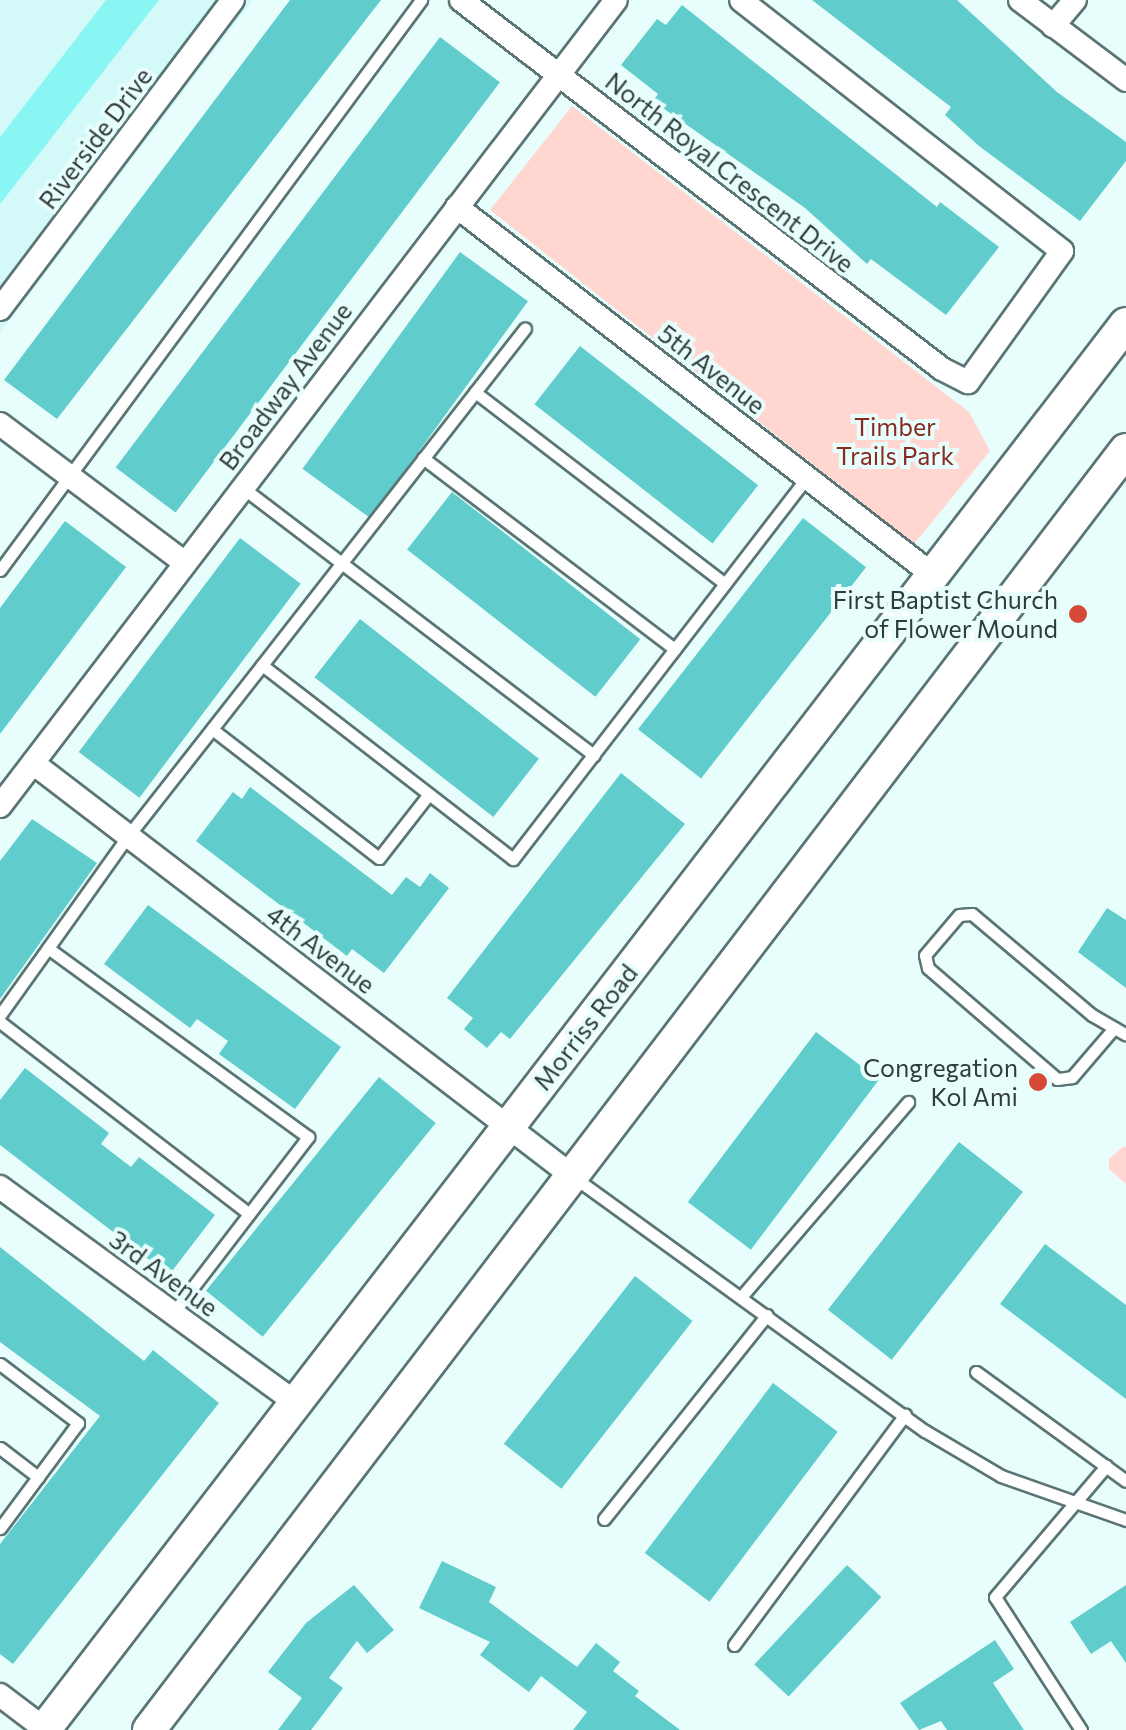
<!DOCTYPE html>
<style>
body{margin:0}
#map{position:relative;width:1126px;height:1730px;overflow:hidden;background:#e7fefd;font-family:Commissioner,sans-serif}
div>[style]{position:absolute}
.built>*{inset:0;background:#d3faf9}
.green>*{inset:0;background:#ffd7d0}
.water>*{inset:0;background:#8af6f4}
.building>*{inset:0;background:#60cdcc;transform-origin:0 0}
.roads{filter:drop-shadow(2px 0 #5b7574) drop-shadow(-2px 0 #5b7574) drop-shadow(0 2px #5b7574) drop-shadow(0 -2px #5b7574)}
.lane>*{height:11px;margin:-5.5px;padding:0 5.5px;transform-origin:5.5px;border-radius:5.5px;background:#fff}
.street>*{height:22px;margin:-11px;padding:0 11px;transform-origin:11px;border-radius:11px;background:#fff}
.secondary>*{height:32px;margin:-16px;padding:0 16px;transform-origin:16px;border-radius:16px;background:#fff}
.dots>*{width:28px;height:28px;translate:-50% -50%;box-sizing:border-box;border:5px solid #e7fefd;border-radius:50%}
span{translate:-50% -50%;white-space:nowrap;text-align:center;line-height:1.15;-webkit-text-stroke:8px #e7fefd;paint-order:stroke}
.street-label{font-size:25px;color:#303b3b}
.park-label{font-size:25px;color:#882a20}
.poi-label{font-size:25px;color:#303b3b}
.right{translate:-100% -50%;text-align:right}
</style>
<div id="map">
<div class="built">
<div style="clip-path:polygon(0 0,253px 0,0 333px)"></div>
</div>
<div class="green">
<div style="clip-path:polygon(572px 106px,969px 412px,990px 451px,914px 544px,490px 210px)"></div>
<div style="clip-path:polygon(1124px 1146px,1126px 1148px,1126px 1184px,1109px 1169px,1109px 1159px)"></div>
</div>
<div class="water">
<div style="clip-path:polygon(106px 0,159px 0,0 204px,0 137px)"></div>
</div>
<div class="building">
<div style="clip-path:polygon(290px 0,381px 0,57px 419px,4px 380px)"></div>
<div style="clip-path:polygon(812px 0,957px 0,1057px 92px,1126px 142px,1126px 161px,1080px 221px,979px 146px,945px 115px,951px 107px)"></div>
<div style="clip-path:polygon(682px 5px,937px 207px,940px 202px,999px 247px,946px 315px,871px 259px,867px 264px,805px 208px,653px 101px,658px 94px,621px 65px,657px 19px,666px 25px)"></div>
<div style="left:440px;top:37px;width:75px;height:539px;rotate:37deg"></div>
<div style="left:460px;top:252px;width:84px;height:268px;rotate:36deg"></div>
<div style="left:580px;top:346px;width:226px;height:74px;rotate:38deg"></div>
<div style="left:452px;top:492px;width:239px;height:73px;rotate:38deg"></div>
<div style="left:803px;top:518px;width:80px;height:268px;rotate:38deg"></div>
<div style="clip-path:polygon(65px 521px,126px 567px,0 734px,0 608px)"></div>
<div style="left:240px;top:538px;width:76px;height:268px;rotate:37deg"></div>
<div style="left:360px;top:619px;width:227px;height:74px;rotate:38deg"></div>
<div style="clip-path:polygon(621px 773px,685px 824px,510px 1039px,501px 1032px,487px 1048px,464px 1029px,473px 1018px,447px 998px)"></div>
<div style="clip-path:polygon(250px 787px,392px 895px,406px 877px,420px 887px,430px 873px,449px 888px,384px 973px,352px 949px,347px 956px,196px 841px,233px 792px,242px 799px)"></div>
<div style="clip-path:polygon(32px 819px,97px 863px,0 999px,0 861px)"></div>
<div style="clip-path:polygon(148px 905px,341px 1047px,295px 1109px,219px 1054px,228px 1041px,197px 1019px,190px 1028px,104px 964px)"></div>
<div style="clip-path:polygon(1107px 908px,1126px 920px,1126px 988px,1078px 952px)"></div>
<div style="left:816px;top:1032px;width:79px;height:213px;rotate:37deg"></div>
<div style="clip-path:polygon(25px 1068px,109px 1133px,101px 1144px,131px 1167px,139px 1157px,215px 1215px,169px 1275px,0 1145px,0 1100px)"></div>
<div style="left:379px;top:1077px;width:73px;height:275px;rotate:39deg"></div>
<div style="left:959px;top:1142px;width:81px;height:213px;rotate:38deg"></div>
<div style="clip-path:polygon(1045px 1244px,1126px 1305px,1126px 1399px,1000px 1304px)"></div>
<div style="clip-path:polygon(0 1247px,144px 1361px,153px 1350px,219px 1403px,13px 1664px,0 1654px,0 1544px,100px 1416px,0 1342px)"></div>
<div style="left:635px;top:1276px;width:73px;height:213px;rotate:38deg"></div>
<div style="left:773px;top:1383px;width:81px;height:213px;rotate:37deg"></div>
<div style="clip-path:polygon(442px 1561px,496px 1587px,489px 1602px,577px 1667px,596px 1643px,620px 1662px,613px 1671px,639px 1691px,635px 1696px,680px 1730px,573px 1730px,587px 1712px,541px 1676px,529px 1692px,480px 1655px,490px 1642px,419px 1608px)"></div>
<div style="left:847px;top:1565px;width:47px;height:136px;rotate:43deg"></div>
<div style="clip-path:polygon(354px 1585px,394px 1630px,367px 1653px,357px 1641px,329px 1678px,343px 1688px,311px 1730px,278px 1730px,302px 1698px,268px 1672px,306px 1623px)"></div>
<div style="clip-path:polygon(1126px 1585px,1126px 1663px,1111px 1641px,1091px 1654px,1070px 1622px)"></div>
<div style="clip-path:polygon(995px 1640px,1014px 1669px,993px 1683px,1024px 1730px,947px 1730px,941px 1721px,919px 1730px,900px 1703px)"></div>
</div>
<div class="roads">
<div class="lane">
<div style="left:475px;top:392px;width:315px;rotate:37.5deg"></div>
<div style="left:423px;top:458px;width:316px;rotate:37.2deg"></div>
<div style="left:243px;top:488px;width:441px;rotate:37.3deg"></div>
<div style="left:0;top:570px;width:709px;rotate:-53.55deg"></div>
<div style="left:262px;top:665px;width:427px;rotate:-52deg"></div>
<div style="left:212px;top:729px;width:211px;rotate:37.7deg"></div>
<div style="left:379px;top:858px;width:81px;rotate:-52deg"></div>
<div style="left:0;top:1015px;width:82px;rotate:-54.4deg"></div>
<div style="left:0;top:1022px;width:314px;rotate:37.6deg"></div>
<div style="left:1114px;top:1028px;width:65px;rotate:130.6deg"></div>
<div style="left:1072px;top:1077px;width:15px;rotate:172deg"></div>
<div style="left:1057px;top:1079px;width:170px;rotate:-139.3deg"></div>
<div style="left:928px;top:968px;width:13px;rotate:-103deg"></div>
<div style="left:925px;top:955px;width:52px;rotate:-49.6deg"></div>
<div style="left:959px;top:915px;width:13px;rotate:-4deg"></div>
<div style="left:972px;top:914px;width:157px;rotate:40.1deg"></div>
<div style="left:1092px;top:1015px;width:39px;rotate:30deg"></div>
<div style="left:575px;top:1178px;width:432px;rotate:35.9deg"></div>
<div style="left:925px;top:1431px;width:88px;rotate:30.6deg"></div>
<div style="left:1001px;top:1476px;width:133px;rotate:19.4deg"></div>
<div style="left:741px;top:1297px;width:257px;rotate:-49.4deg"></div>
<div style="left:173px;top:1313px;width:222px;rotate:-52.5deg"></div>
<div style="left:308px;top:1137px;width:321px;rotate:-144deg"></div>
<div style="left:48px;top:948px;width:138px;rotate:-54.5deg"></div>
<div style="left:128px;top:836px;width:217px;rotate:-51.9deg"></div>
<div style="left:262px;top:665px;width:317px;rotate:37.7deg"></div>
<div style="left:513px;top:859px;width:482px;rotate:-52.4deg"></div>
<div style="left:0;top:1364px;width:98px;rotate:37.1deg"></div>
<div style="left:78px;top:1423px;width:131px;rotate:126.6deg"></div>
<div style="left:976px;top:1372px;width:185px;rotate:36deg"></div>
<div style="left:0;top:1448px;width:48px;rotate:37.3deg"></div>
<div style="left:604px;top:1519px;width:261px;rotate:-51.4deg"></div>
<div style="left:734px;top:1645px;width:287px;rotate:-53.4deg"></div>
<div style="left:1081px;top:1730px;width:158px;rotate:-122.9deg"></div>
<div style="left:995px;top:1597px;width:172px;rotate:-49.7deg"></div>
</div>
<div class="street">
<div style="left:461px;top:0;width:606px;rotate:37.49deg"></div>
<div style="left:942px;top:369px;width:29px;rotate:27deg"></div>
<div style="left:968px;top:382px;width:161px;rotate:-54.3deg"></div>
<div style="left:1062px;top:251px;width:407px;rotate:-142deg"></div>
<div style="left:1020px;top:0;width:133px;rotate:37deg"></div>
<div style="left:1053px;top:26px;width:34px;rotate:-50deg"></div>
<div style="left:457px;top:207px;width:602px;rotate:37.71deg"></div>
<div style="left:0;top:309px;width:387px;rotate:-53deg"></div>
<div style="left:0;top:424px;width:231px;rotate:36.9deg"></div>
<div style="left:33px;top:763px;width:683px;rotate:37.44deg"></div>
<div style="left:0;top:806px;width:1014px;rotate:-52.61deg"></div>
<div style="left:0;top:1187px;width:366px;rotate:36.1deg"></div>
<div style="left:0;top:1695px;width:56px;rotate:37.1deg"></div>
</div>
<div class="secondary">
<div style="left:44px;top:1730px;width:1774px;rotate:-52.42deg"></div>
<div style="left:149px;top:1730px;width:1610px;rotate:-52.65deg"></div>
</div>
</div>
<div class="dots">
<div style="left:1078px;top:614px;background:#d64938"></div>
<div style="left:1038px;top:1082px;background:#d64938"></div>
</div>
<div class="street-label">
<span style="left:95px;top:138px;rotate:-53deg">Riverside Drive</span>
<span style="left:730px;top:172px;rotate:38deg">North Royal Crescent Drive</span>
<span style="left:712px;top:369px;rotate:38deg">5th Avenue</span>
<span style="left:285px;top:386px;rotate:-53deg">Broadway Avenue</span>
<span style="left:321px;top:949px;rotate:37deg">4th Avenue</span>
<span style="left:585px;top:1027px;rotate:-52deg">Morriss Road</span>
<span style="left:164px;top:1273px;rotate:36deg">3rd Avenue</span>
</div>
<div class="park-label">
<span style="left:895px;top:441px">Timber<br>Trails Park</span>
</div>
<div class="poi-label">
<span class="right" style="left:1058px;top:614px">First Baptist Church<br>of Flower Mound</span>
<span class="right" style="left:1018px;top:1082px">Congregation<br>Kol Ami</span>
</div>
</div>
